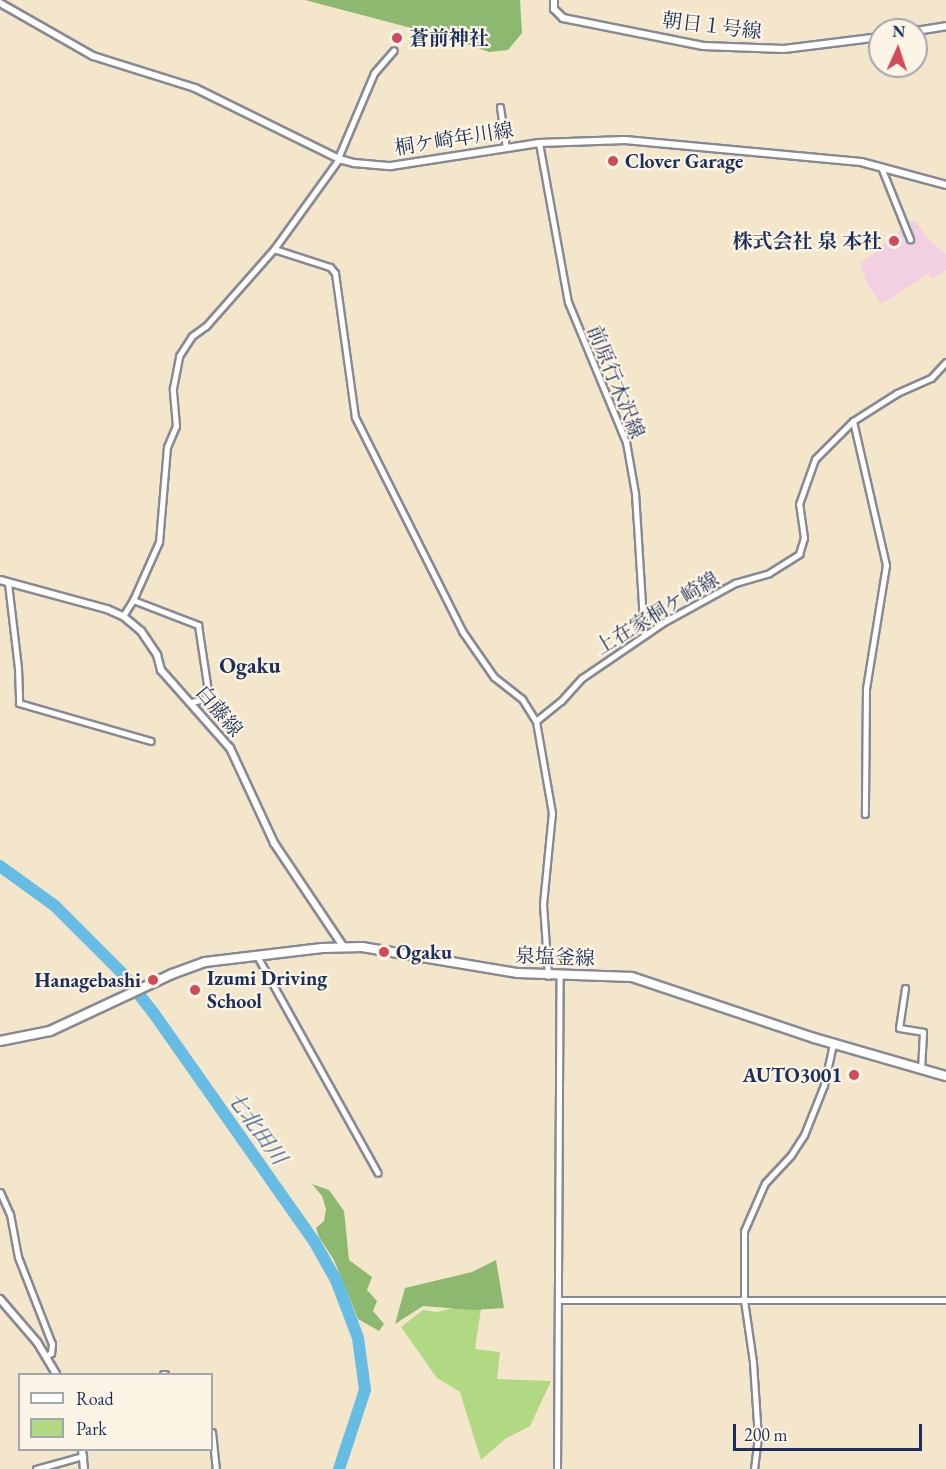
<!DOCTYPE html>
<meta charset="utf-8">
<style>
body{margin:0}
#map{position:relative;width:946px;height:1469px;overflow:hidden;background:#f3e6cb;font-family:"EB Garamond","Noto Serif JP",serif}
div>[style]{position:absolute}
.built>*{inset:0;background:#f2cfe1}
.green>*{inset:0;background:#b1d882}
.forest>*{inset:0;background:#8cb870}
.river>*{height:12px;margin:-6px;padding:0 6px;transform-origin:6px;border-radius:6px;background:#66bce2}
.roads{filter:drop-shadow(2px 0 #878a94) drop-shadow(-2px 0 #878a94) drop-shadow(0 2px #878a94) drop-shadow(0 -2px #878a94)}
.minor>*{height:5px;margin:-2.5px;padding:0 2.5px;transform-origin:2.5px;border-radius:2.5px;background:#fff}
.tertiary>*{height:6px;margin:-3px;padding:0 3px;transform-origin:3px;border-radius:3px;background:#fff}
.primary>*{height:8px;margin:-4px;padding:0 4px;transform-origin:4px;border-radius:4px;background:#fff}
.dots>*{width:16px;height:16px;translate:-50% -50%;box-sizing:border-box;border:3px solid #fcf5e5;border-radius:50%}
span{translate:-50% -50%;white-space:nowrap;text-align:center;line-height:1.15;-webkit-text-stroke:4.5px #fcf5e5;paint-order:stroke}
.street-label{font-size:20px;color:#1b2f5e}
.poi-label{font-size:20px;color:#1b2f5e;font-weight:700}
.left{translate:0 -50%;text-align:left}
.right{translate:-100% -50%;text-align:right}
.water-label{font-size:21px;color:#325986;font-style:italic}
.quarter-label{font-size:22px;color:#1b2f5e;font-weight:700}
.legend{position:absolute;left:18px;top:1373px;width:195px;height:78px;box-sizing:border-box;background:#fcf5e5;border:2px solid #a2a6af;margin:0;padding:8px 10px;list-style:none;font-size:18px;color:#1b2f5e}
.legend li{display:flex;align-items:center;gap:12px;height:30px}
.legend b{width:30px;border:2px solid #a2a6af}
.north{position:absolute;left:868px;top:18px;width:60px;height:60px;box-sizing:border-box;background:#fcf5e5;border:2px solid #a2a6af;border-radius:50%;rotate:3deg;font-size:16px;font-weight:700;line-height:24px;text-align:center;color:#1b2f5e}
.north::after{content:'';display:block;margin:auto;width:21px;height:27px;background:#d1495b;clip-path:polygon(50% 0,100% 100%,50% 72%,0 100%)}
.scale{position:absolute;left:733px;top:1424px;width:189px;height:27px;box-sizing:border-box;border:3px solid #1b2f5e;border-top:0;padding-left:8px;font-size:18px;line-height:21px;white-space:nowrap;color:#1b2f5e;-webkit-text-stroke:4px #fcf5e5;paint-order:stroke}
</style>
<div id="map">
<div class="built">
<div style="clip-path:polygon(905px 221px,916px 221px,926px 237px,946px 254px,946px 270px,932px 279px,928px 274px,882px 304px,868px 286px,860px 263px,878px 251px,877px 249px,898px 232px)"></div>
</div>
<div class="green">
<div style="clip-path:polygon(457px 1307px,481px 1309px,475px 1349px,500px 1352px,497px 1379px,551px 1381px,530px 1426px,505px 1439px,481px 1460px,460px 1392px,437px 1378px,401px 1327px,423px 1310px,437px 1312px)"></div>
</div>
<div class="forest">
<div style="clip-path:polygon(305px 0,520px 0,522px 33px,508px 50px,489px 52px,453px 39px)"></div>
<div style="clip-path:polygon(312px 1184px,329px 1190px,344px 1211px,349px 1260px,372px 1277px,367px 1290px,377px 1301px,373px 1311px,384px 1324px,379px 1331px,358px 1319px,334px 1260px,319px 1237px,316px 1228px,324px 1221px,326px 1209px,322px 1196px)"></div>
<div style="clip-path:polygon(496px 1260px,504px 1308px,473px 1310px,423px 1306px,395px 1324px,405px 1288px,472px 1272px)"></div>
</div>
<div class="river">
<div style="left:0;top:866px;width:68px;rotate:36deg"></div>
<div style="left:55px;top:906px;width:96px;rotate:45deg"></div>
<div style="left:123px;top:974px;width:52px;rotate:52deg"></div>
<div style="left:155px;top:1015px;width:276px;rotate:54.9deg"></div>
<div style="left:314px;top:1241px;width:45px;rotate:60.6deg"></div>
<div style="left:336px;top:1280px;width:62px;rotate:69.2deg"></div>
<div style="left:358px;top:1338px;width:52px;rotate:82.3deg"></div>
<div style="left:365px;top:1390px;width:83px;rotate:108.2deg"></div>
</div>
<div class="roads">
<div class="minor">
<div style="left:500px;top:107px;width:41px;rotate:81.7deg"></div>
<div style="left:539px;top:143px;width:162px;rotate:79.7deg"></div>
<div style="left:568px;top:302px;width:152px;rotate:67.5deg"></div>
<div style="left:626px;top:442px;width:52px;rotate:80deg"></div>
<div style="left:635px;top:493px;width:142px;rotate:86.4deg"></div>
<div style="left:338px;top:158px;width:92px;rotate:-67deg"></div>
<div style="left:374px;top:73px;width:30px;rotate:-49deg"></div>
<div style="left:881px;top:167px;width:78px;rotate:68.1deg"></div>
<div style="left:274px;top:249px;width:59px;rotate:17.8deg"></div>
<div style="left:330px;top:267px;width:8px;rotate:50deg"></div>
<div style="left:335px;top:273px;width:145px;rotate:82.1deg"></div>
<div style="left:355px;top:417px;width:239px;rotate:63.4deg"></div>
<div style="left:462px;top:631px;width:56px;rotate:55.2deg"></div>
<div style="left:494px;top:677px;width:36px;rotate:38deg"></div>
<div style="left:522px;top:699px;width:26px;rotate:58deg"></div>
<div style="left:853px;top:421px;width:148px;rotate:77.1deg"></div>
<div style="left:886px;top:565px;width:125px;rotate:99.2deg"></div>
<div style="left:866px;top:688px;width:126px;rotate:90.5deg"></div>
<div style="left:8px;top:583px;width:86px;rotate:83.3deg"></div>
<div style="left:18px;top:668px;width:35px;rotate:88deg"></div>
<div style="left:19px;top:703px;width:137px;rotate:16.1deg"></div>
<div style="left:133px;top:600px;width:70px;rotate:21deg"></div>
<div style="left:198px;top:625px;width:74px;rotate:81.4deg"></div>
<div style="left:209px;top:698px;width:18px;rotate:167deg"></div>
<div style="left:123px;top:616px;width:19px;rotate:-58deg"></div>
<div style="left:133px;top:600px;width:64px;rotate:-65.9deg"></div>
<div style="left:159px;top:542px;width:95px;rotate:-85.2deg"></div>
<div style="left:167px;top:447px;width:23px;rotate:-67deg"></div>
<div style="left:176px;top:426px;width:38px;rotate:-95deg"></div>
<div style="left:173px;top:388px;width:33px;rotate:-79deg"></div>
<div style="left:179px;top:356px;width:24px;rotate:-57deg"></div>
<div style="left:192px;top:336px;width:17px;rotate:-36deg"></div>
<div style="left:206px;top:326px;width:103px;rotate:-48.6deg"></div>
<div style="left:274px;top:249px;width:111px;rotate:-54.2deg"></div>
<div style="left:257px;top:956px;width:248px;rotate:60.9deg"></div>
<div style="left:548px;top:976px;width:72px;rotate:-94deg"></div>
<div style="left:543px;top:904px;width:91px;rotate:-84.4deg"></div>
<div style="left:552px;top:813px;width:93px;rotate:-99.9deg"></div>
<div style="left:536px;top:721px;width:32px;rotate:-39deg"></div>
<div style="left:561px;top:701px;width:31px;rotate:-48deg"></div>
<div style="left:582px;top:678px;width:99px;rotate:-34.3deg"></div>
<div style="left:664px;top:622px;width:81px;rotate:-28.8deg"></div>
<div style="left:735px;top:583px;width:35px;rotate:-16deg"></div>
<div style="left:769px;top:573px;width:36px;rotate:-32deg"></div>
<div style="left:799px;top:554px;width:17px;rotate:-73deg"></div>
<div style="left:804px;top:538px;width:34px;rotate:-98deg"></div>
<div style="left:799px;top:504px;width:48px;rotate:-70.4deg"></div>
<div style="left:815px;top:459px;width:54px;rotate:-45deg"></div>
<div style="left:853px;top:421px;width:52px;rotate:-32.5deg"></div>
<div style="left:897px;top:393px;width:37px;rotate:-24deg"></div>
<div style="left:931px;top:378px;width:22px;rotate:-47deg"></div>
<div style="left:905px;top:988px;width:40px;rotate:98.5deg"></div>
<div style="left:899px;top:1028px;width:24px;rotate:9deg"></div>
<div style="left:923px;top:1032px;width:37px;rotate:93deg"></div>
<div style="left:0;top:1192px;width:24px;rotate:66deg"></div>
<div style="left:10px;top:1214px;width:44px;rotate:79.5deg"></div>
<div style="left:18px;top:1257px;width:93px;rotate:68.7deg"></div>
<div style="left:52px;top:1344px;width:9px;rotate:96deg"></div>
<div style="left:51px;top:1353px;width:6px;rotate:149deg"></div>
<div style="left:558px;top:1300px;width:388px"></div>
<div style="left:163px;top:1374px;width:2px"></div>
<div style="left:212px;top:1432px;width:37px;rotate:84deg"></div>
<div style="left:36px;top:1469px;width:49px;rotate:-15.5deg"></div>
<div style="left:557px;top:1469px;width:493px;rotate:-89.7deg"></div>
<div style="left:754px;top:1469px;width:31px;rotate:-83deg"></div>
<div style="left:758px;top:1438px;width:76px;rotate:-93.8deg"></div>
<div style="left:753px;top:1362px;width:63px;rotate:-98.3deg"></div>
<div style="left:744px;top:1300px;width:69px;rotate:-90deg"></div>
<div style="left:744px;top:1231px;width:52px;rotate:-66.4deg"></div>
<div style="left:765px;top:1183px;width:38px;rotate:-47deg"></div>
<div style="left:791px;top:1155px;width:24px;rotate:-57deg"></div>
<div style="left:804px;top:1135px;width:54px;rotate:-68.2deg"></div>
<div style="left:824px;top:1085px;width:42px;rotate:-77.6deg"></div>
</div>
<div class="tertiary">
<div style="left:554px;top:0;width:9px;rotate:90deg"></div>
<div style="left:554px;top:9px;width:13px;rotate:45deg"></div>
<div style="left:563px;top:18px;width:143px;rotate:11.3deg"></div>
<div style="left:703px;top:46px;width:81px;rotate:2.1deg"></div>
<div style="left:784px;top:49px;width:97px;rotate:-7.1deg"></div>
<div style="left:0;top:3px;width:107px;rotate:29.7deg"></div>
<div style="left:93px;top:56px;width:107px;rotate:17.4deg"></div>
<div style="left:195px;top:88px;width:161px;rotate:26.2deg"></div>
<div style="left:339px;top:159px;width:16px;rotate:15deg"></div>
<div style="left:354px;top:163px;width:37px;rotate:5deg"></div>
<div style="left:391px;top:166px;width:150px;rotate:-8.8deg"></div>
<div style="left:539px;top:143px;width:86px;rotate:-2deg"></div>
<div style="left:625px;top:140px;width:237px;rotate:5.3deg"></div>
<div style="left:861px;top:162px;width:88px;rotate:15.1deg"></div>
<div style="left:916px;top:31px;width:30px;rotate:-9deg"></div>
<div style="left:0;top:580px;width:111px;rotate:15.2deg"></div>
<div style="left:107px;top:609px;width:17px;rotate:24deg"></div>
<div style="left:123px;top:616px;width:23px;rotate:40deg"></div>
<div style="left:141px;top:631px;width:29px;rotate:56deg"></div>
<div style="left:157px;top:655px;width:16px;rotate:75deg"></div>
<div style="left:161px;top:670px;width:104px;rotate:48.5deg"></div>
<div style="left:230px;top:748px;width:105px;rotate:65.1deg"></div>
<div style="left:274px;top:843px;width:124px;rotate:56.2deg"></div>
<div style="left:0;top:1299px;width:57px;rotate:49.3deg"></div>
<div style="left:37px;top:1342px;width:37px;rotate:59deg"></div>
<div style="left:82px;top:1450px;width:19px;rotate:84deg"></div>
</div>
<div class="primary">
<div style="left:0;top:1041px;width:51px;rotate:-11.3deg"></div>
<div style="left:50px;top:1031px;width:135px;rotate:-25deg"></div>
<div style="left:172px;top:974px;width:35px;rotate:-20deg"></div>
<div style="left:205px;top:962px;width:118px;rotate:-6.8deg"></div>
<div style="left:322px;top:948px;width:40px;rotate:-1.4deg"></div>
<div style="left:362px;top:947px;width:158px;rotate:9.5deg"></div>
<div style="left:518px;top:973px;width:114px;rotate:2deg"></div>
<div style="left:632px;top:977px;width:192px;rotate:18.5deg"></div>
<div style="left:814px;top:1038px;width:137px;rotate:16.1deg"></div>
</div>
</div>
<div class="dots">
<div style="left:397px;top:38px;background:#d1495b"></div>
<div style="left:613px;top:161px;background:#d1495b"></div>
<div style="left:894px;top:241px;background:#d1495b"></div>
<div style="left:384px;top:952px;background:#d1495b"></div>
<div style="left:153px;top:980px;background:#d1495b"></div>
<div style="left:195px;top:990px;background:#d1495b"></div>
<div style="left:854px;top:1075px;background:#d1495b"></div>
</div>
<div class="street-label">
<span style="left:712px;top:26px;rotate:7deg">朝日１号線</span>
<span style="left:454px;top:139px;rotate:-9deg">桐ケ崎年川線</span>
<span style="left:616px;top:382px;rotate:68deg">前原行木沢線</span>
<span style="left:657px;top:613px;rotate:-31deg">上在家桐ケ崎線</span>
<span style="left:219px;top:711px;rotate:50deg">白藤線</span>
<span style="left:555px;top:957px;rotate:2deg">泉塩釜線</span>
</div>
<div class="poi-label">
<span class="left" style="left:409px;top:38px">蒼前神社</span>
<span class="left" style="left:625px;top:161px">Clover Garage</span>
<span class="right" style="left:882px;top:241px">株式会社 泉 本社</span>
<span class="left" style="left:396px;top:952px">Ogaku</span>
<span class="left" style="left:207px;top:990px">Izumi Driving<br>School</span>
<span class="right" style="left:141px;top:980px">Hanagebashi</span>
<span class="right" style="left:842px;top:1075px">AUTO3001</span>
</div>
<div class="water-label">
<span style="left:257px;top:1128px;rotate:54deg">七北田川</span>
</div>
<div class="quarter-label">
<span style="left:250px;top:666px">Ogaku</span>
</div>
<ul class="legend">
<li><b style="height:8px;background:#fff"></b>Road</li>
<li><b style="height:16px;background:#b1d882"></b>Park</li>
</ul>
<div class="north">N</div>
<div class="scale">200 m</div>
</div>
